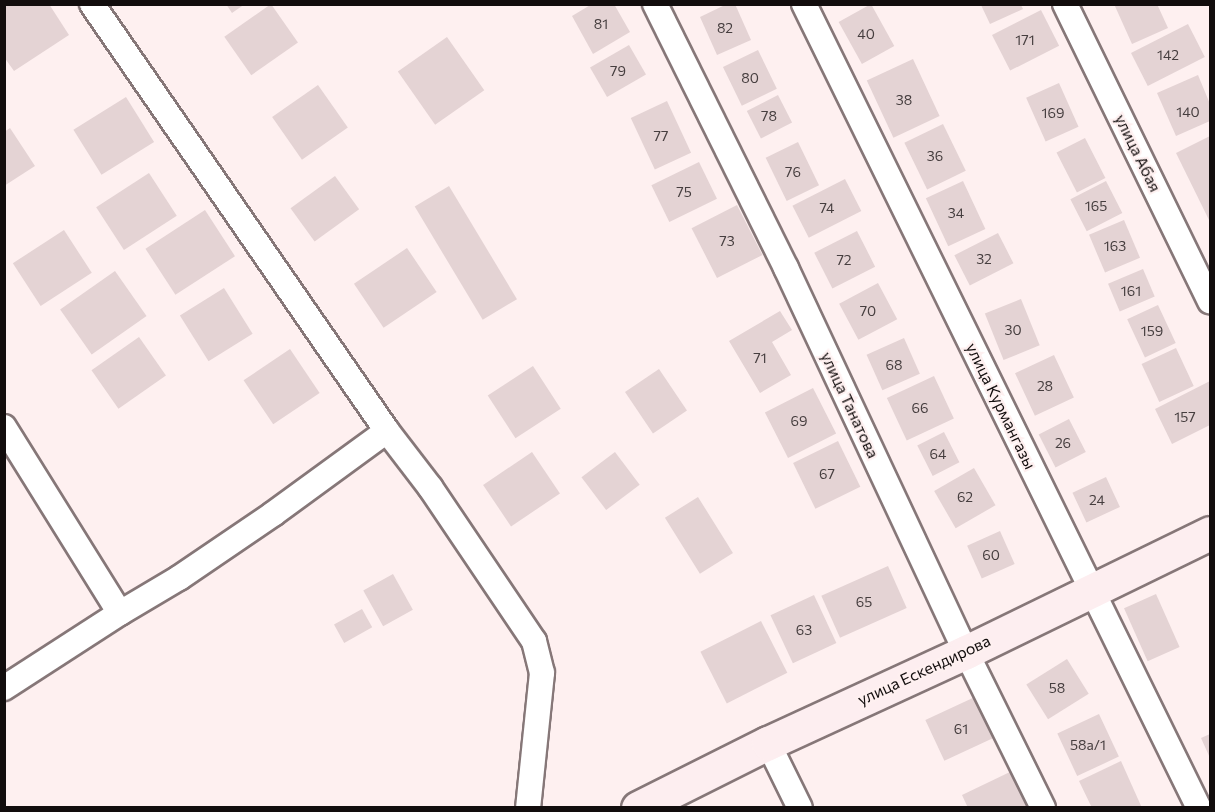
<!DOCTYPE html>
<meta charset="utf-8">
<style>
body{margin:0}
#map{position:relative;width:1215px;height:812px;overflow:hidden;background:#fef0f0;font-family:Commissioner,sans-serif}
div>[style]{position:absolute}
.building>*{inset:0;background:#e4d3d4;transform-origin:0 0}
.roads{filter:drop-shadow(2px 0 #867778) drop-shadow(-2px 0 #867778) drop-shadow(0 2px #867778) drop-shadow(0 -2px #867778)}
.street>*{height:24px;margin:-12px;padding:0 12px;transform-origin:12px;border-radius:12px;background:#fff}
.secondary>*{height:33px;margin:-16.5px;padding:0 16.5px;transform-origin:16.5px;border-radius:16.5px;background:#fdeef0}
span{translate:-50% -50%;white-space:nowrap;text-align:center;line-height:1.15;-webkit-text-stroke:4.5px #fef0f0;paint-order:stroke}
.number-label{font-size:14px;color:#463e3f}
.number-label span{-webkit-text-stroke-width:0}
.street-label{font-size:16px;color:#120d0d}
.frame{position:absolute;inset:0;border:6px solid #120d0d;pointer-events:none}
</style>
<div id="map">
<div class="building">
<div style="clip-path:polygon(4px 4px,49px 4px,69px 35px,14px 71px,4px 57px)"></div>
<div style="clip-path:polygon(226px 4px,245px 4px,232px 13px)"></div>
<div style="left:271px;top:4px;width:47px;height:57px;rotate:55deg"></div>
<div style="clip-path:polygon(592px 4px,614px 4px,630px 32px,593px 54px,572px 16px)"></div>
<div style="clip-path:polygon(727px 4px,735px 4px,751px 40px,717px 55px,700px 17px)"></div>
<div style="left:871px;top:4px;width:48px;height:37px;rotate:61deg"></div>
<div style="clip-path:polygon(1114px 4px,1157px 4px,1168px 28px,1132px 44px)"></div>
<div style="clip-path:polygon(981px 5px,1021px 5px,1023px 9px,990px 24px)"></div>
<div style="left:1041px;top:10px;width:40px;height:55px;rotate:63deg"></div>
<div style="left:1188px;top:24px;width:37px;height:64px;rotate:63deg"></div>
<div style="left:447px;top:37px;width:65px;height:60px;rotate:55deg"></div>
<div style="left:629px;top:45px;width:34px;height:45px;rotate:60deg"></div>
<div style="left:758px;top:50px;width:43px;height:39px;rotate:64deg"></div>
<div style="left:913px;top:59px;width:63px;height:51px;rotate:65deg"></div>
<div style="clip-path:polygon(1198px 75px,1210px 104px,1210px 121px,1176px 136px,1157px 93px)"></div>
<div style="left:1059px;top:83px;width:48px;height:36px;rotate:66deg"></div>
<div style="left:318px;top:85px;width:52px;height:56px;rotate:55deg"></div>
<div style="left:778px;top:95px;width:31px;height:35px;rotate:63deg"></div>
<div style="left:126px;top:97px;width:53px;height:62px;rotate:58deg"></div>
<div style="left:667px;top:101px;width:57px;height:40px;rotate:65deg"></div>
<div style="left:943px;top:124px;width:52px;height:43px;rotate:64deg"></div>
<div style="clip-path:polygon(10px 128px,35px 166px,4px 186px,4px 132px)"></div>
<div style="clip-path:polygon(1210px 136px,1210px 219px,1209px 220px,1176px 153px)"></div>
<div style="left:1085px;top:138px;width:45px;height:32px;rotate:63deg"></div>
<div style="left:798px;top:142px;width:48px;height:36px;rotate:64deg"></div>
<div style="left:699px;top:162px;width:41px;height:53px;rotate:64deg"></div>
<div style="left:149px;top:173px;width:51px;height:63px;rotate:57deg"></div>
<div style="left:335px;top:176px;width:41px;height:55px;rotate:54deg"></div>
<div style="left:845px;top:179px;width:36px;height:59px;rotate:63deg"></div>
<div style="left:963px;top:181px;width:53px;height:41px;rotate:65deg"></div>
<div style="left:1106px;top:181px;width:36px;height:40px;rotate:63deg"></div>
<div style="left:449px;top:186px;width:132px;height:40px;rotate:59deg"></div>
<div style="left:737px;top:205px;width:56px;height:51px;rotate:63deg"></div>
<div style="left:205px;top:210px;width:55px;height:71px;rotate:57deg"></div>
<div style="left:1124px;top:220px;width:41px;height:38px;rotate:67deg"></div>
<div style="left:64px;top:230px;width:51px;height:61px;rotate:57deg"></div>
<div style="left:857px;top:231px;width:40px;height:48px;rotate:63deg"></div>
<div style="left:998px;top:233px;width:34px;height:49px;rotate:63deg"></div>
<div style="left:407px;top:248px;width:53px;height:64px;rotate:56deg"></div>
<div style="left:1143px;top:269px;width:30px;height:38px;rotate:67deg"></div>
<div style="left:115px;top:271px;width:55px;height:67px;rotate:55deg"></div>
<div style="left:878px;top:283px;width:41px;height:44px;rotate:62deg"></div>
<div style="left:224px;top:288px;width:54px;height:52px;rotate:58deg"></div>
<div style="left:1021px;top:299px;width:50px;height:39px;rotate:68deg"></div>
<div style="left:1158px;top:305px;width:42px;height:34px;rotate:65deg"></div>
<div style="clip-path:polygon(780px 311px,792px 330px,772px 342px,791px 375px,760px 393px,729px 341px)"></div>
<div style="left:139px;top:337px;width:47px;height:58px;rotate:55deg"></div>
<div style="left:904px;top:338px;width:39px;height:41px;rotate:66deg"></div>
<div style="left:1176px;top:348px;width:42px;height:38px;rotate:65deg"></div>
<div style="left:290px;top:349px;width:53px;height:56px;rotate:56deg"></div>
<div style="left:1054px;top:355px;width:47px;height:43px;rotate:65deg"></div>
<div style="left:533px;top:366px;width:51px;height:54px;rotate:57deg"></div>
<div style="left:659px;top:369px;width:50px;height:41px;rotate:56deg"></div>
<div style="left:934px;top:376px;width:47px;height:52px;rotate:65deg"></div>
<div style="clip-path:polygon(1210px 381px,1210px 425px,1172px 444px,1155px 409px)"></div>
<div style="left:813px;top:388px;width:51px;height:54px;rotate:63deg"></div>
<div style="left:1069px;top:419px;width:37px;height:34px;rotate:63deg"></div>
<div style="left:944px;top:432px;width:34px;height:30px;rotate:63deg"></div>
<div style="left:838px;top:441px;width:51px;height:50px;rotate:64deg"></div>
<div style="left:532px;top:452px;width:50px;height:59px;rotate:56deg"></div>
<div style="left:615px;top:452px;width:41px;height:42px;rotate:53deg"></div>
<div style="left:974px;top:468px;width:43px;height:46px;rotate:60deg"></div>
<div style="left:1106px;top:477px;width:33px;height:37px;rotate:65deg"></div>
<div style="left:698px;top:497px;width:66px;height:39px;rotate:58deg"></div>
<div style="left:1000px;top:531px;width:36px;height:36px;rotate:66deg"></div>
<div style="left:888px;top:566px;width:46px;height:73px;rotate:66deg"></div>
<div style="left:393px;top:574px;width:41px;height:34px;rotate:61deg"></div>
<div style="left:1156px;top:594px;width:58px;height:35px;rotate:66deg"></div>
<div style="left:814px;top:595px;width:53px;height:48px;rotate:65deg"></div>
<div style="left:362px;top:609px;width:21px;height:32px;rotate:61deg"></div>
<div style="left:761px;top:621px;width:58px;height:68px;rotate:63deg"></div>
<div style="left:1067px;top:659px;width:41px;height:48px;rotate:58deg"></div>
<div style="left:977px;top:696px;width:45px;height:57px;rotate:65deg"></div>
<div style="left:1099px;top:714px;width:47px;height:46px;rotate:65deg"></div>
<div style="clip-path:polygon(1210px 734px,1210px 758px,1201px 738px)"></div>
<div style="clip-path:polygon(1121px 761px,1142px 808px,1092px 808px,1079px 781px)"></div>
<div style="clip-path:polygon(1012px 771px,1029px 808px,968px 808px,962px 795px)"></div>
</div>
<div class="roads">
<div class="street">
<div style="left:92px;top:4px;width:519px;rotate:55.36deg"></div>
<div style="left:387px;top:431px;width:71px;rotate:52.5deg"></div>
<div style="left:430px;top:487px;width:186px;rotate:56deg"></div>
<div style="left:534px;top:641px;width:33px;rotate:76deg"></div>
<div style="left:542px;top:673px;width:136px;rotate:95.9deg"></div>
<div style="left:655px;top:4px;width:295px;rotate:63.6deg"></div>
<div style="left:786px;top:268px;width:424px;rotate:64.9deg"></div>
<div style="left:966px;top:652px;width:174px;rotate:63.7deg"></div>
<div style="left:804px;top:4px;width:896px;rotate:63.84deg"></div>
<div style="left:1065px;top:4px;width:331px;rotate:64deg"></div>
<div style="left:4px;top:427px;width:219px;rotate:58.1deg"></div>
<div style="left:120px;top:613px;width:69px;rotate:-30.7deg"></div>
<div style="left:179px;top:578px;width:114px;rotate:-34.2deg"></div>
<div style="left:273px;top:514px;width:141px;rotate:-36.1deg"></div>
<div style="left:4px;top:688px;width:138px;rotate:-32.9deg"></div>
<div style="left:768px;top:743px;width:72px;rotate:63.8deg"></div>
</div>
<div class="secondary">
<div style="left:638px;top:808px;width:145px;rotate:-26.6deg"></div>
<div style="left:768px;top:743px;width:218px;rotate:-24.7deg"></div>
<div style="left:966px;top:652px;width:271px;rotate:-26deg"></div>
</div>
</div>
<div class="number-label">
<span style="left:601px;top:24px">81</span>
<span style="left:725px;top:28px">82</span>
<span style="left:866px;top:34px">40</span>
<span style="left:1025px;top:40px">171</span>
<span style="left:1168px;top:55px">142</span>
<span style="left:618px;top:71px">79</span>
<span style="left:750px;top:78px">80</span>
<span style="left:904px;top:100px">38</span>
<span style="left:1188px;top:112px">140</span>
<span style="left:1053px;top:113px">169</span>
<span style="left:769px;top:116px">78</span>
<span style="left:661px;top:136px">77</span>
<span style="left:935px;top:156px">36</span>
<span style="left:793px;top:172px">76</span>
<span style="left:684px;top:192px">75</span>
<span style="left:1096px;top:206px">165</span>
<span style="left:827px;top:208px">74</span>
<span style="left:956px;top:213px">34</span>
<span style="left:727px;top:241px">73</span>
<span style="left:1115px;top:246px">163</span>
<span style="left:984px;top:259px">32</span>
<span style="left:844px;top:260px">72</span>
<span style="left:1131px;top:291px">161</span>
<span style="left:868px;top:311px">70</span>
<span style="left:1013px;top:330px">30</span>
<span style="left:1152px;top:331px">159</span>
<span style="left:760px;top:358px">71</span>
<span style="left:894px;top:365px">68</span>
<span style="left:1045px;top:386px">28</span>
<span style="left:920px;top:408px">66</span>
<span style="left:1185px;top:417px">157</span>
<span style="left:799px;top:421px">69</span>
<span style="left:1063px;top:443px">26</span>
<span style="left:938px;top:454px">64</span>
<span style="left:827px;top:474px">67</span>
<span style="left:965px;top:497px">62</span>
<span style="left:1097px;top:500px">24</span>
<span style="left:991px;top:555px">60</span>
<span style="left:864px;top:602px">65</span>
<span style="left:804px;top:630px">63</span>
<span style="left:1057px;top:688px">58</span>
<span style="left:961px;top:729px">61</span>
<span style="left:1088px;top:745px">58а/1</span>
</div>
<div class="street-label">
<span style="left:1138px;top:153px;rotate:64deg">улица Абая</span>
<span style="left:850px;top:405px;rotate:65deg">улица Танатова</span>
<span style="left:1001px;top:406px;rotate:64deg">улица Курмангазы</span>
<span style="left:924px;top:670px;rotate:-25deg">улица Ескендирова</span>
</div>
<div class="frame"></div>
</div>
